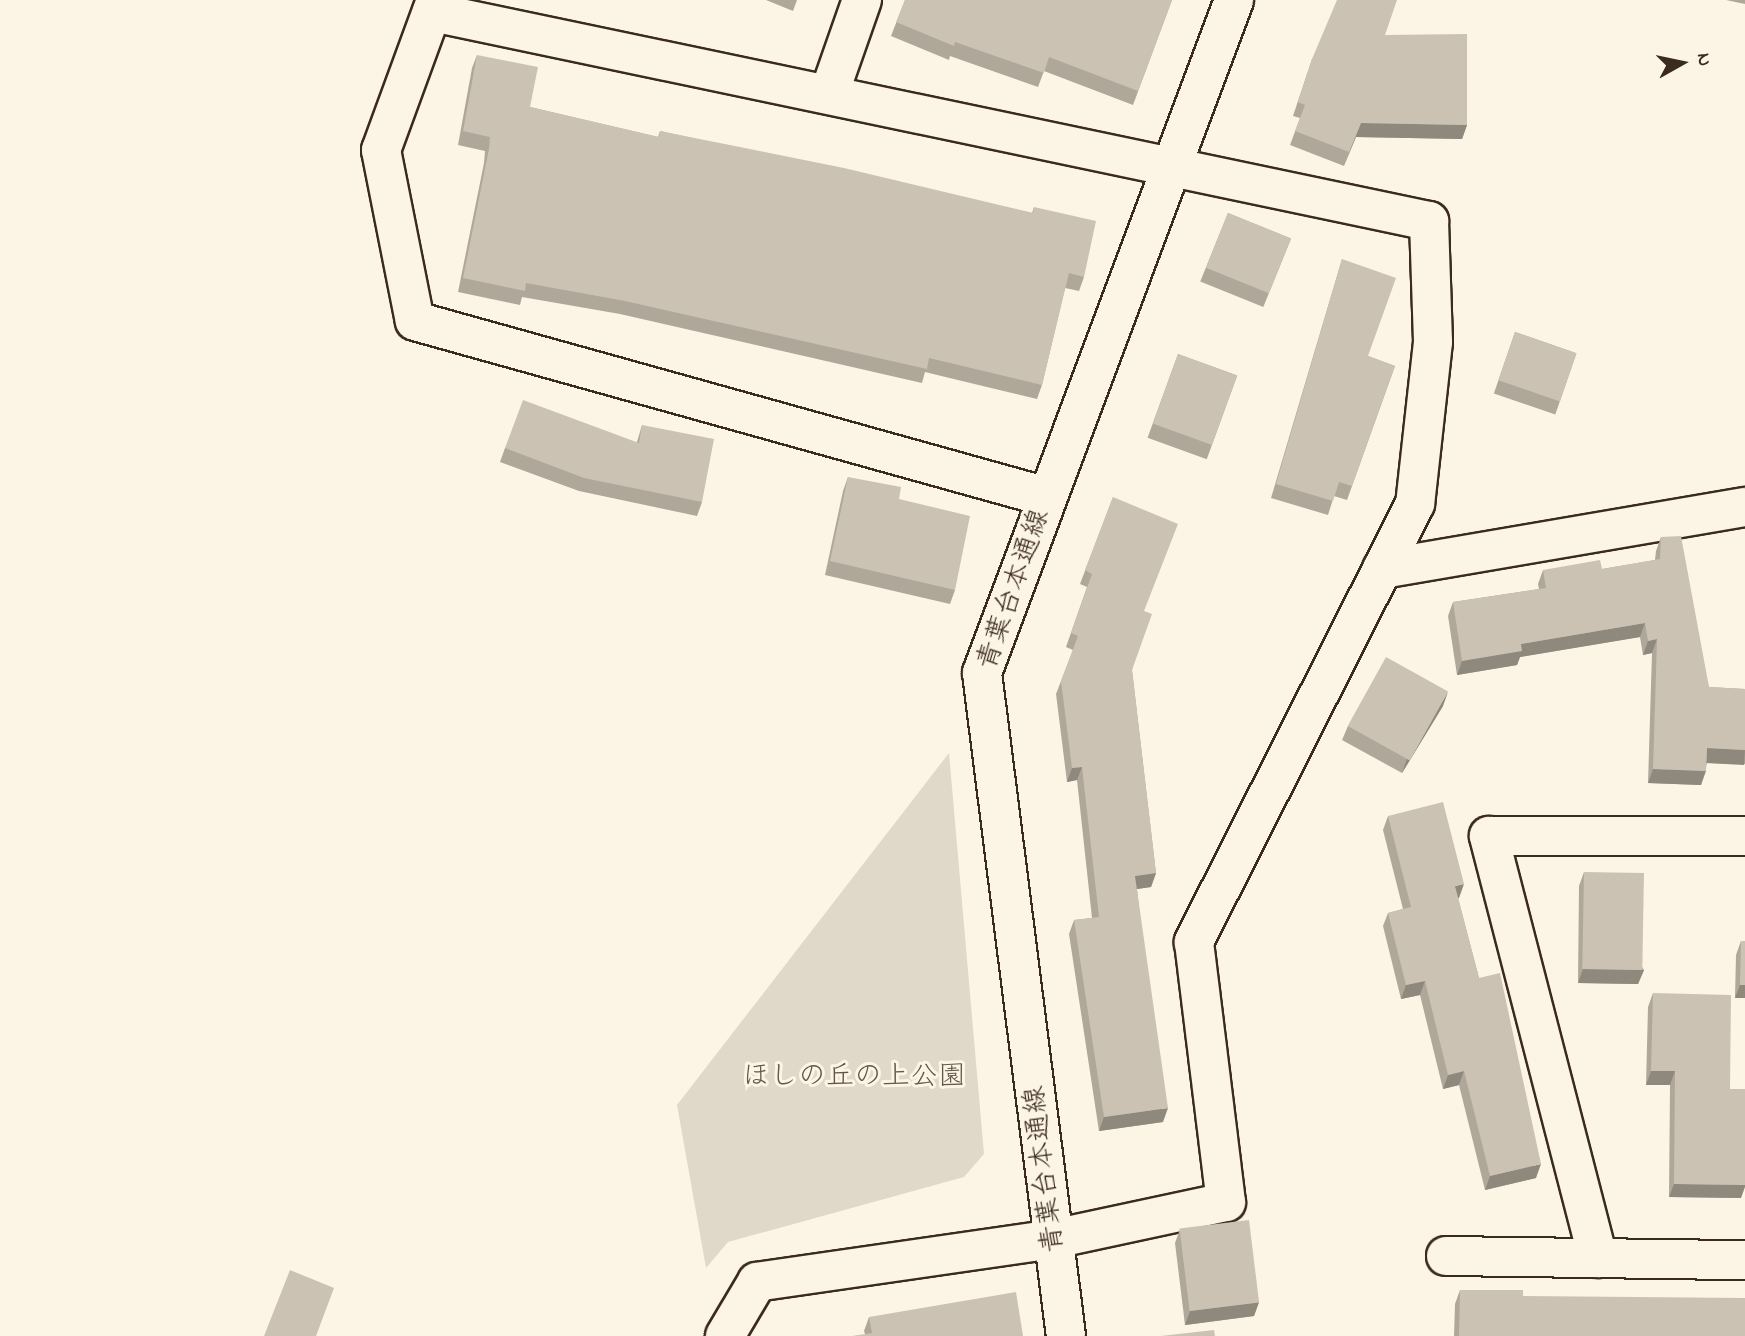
<!DOCTYPE html>
<meta charset="utf-8">
<style>
body{margin:0}
#map{position:relative;width:1745px;height:1336px;overflow:hidden;background:#fcf5e5;font-family:"Indie Flower","Klee One",sans-serif}
div>[style]{position:absolute}
.green>*{inset:0;background:#e0d8c8}
.roads{filter:drop-shadow(2px 0 #3b2a1e) drop-shadow(-2px 0 #3b2a1e) drop-shadow(0 2px #3b2a1e) drop-shadow(0 -2px #3b2a1e)}
.minor>*{height:38px;margin:-19px;padding:0 19px;transform-origin:19px;border-radius:19px;background:#fcf5e5}
.wall>*{inset:0;background:#afa79a;transform-origin:0 0}
.shaded-wall>*{inset:0;background:#8f887d;transform-origin:0 0}
.building>*{inset:0;background:#ccc2b3;transform-origin:0 0}
span{translate:-50% -50%;white-space:nowrap;text-align:center;line-height:1.15;-webkit-text-stroke:6px #fcf5e5;paint-order:stroke}
.street-label{font-size:28px;color:#3b2a1e}
.park-label{font-size:28px;color:#645648}
.north{position:absolute;left:1647px;top:28px;width:70px;height:70px;-webkit-text-stroke:5px #fcf5e5;paint-order:stroke;rotate:81deg;font-size:19px;font-weight:700;line-height:28px;text-align:center;color:#3b2a1e}
.north::after{content:'';display:block;margin:auto;width:24px;height:32px;background:#3b2a1e;clip-path:polygon(50% 0,100% 100%,50% 72%,0 100%)}
</style>
<div id="map">
<div class="green">
<div style="clip-path:polygon(949px 753px,984px 1154px,964px 1177px,728px 1242px,706px 1268px,677px 1105px)"></div>
</div>
<div class="roads">
<div class="minor">
<div style="left:436px;top:0;width:160px;rotate:110.1deg"></div>
<div style="left:381px;top:150px;width:174px;rotate:78.8deg"></div>
<div style="left:415px;top:321px;width:656px;rotate:15.56deg"></div>
<div style="left:432px;top:12px;width:1019px;rotate:11.84deg"></div>
<div style="left:1429px;top:221px;width:121px;rotate:88.1deg"></div>
<div style="left:1433px;top:342px;width:163px;rotate:96.3deg"></div>
<div style="left:1415px;top:504px;width:491px;rotate:116.8deg"></div>
<div style="left:1194px;top:942px;width:262px;rotate:83deg"></div>
<div style="left:1226px;top:1202px;width:176px;rotate:167.9deg"></div>
<div style="left:1054px;top:1239px;width:300px;rotate:171.8deg"></div>
<div style="left:757px;top:1282px;width:63px;rotate:120.7deg"></div>
<div style="left:829px;top:94px;width:100px;rotate:-70.7deg"></div>
<div style="left:1382px;top:569px;width:368px;rotate:-9.7deg"></div>
<div style="left:1446px;top:1256px;width:299px;rotate:0.8deg"></div>
<div style="left:1598px;top:1258px;width:436px;rotate:-104.5deg"></div>
<div style="left:1489px;top:836px;width:256px"></div>
<div style="left:1066px;top:1336px;width:668px;rotate:-97.22deg"></div>
<div style="left:982px;top:673px;width:719px;rotate:-69.47deg"></div>
</div>
</div>
<div class="wall">
<div style="clip-path:polygon(766px 0,797px 0,793px 11px)"></div>
<div style="clip-path:polygon(905px 0,1172px 0,1133px 105px,1044px 71px,1038px 87px,950px 56px,949px 60px,891px 36px)"></div>
<div style="clip-path:polygon(1726px 0,1745px 0,1745px 4px)"></div>
<div style="clip-path:polygon(1385px 35px,1467px 125px,1462px 139px,1356px 137px,1344px 166px,1290px 145px,1300px 118px,1293px 116px,1312px 59px)"></div>
<div style="clip-path:polygon(477px 55px,530px 107px,658px 137px,660px 131px,1032px 213px,1034px 207px,1084px 277px,1079px 291px,1065px 288px,1042px 385px,1037px 399px,925px 372px,922px 383px,620px 314px,522px 297px,520px 305px,458px 292px,484px 163px,485px 151px,458px 145px,472px 68px)"></div>
<div style="left:1228px;top:213px;width:68px;height:74px;rotate:22deg"></div>
<div style="clip-path:polygon(1342px 259px,1368px 356px,1395px 366px,1347px 500px,1334px 496px,1328px 515px,1271px 498px)"></div>
<div style="left:1515px;top:332px;width:65px;height:65px;rotate:19deg"></div>
<div style="left:1178px;top:354px;width:63px;height:89px;rotate:20deg"></div>
<div style="clip-path:polygon(642px 425px,702px 502px,697px 516px,579px 491px,500px 462px,505px 448px,637px 442px)"></div>
<div style="clip-path:polygon(848px 477px,955px 590px,950px 604px,825px 575px,843px 491px)"></div>
<div style="clip-path:polygon(1113px 497px,1144px 611px,1132px 670px,1156px 873px,1151px 887px,1137px 889px,1163px 1122px,1099px 1131px,1069px 934px,1074px 920px,1092px 918px,1077px 780px,1067px 782px,1056px 694px,1073px 650px,1066px 647px,1087px 587px,1080px 584px)"></div>
<div style="clip-path:polygon(1661px 537px,1709px 687px,1745px 689px,1745px 764px,1707px 763px,1701px 785px,1648px 783px,1652px 653px,1643px 655px,1640px 637px,1520px 657px,1517px 665px,1457px 675px,1448px 616px,1453px 602px,1539px 589px,1538px 584px,1543px 570px,1602px 569px,1655px 560px,1656px 551px)"></div>
<div style="clip-path:polygon(1443px 706px,1402px 773px,1342px 740px,1348px 726px)"></div>
<div style="clip-path:polygon(1388px 816px,1459px 898px,1458px 898px,1479px 978px,1536px 1178px,1485px 1190px,1459px 1085px,1443px 1089px,1420px 995px,1401px 999px,1383px 926px,1388px 913px,1403px 909px,1383px 830px)"></div>
<div style="clip-path:polygon(1584px 872px,1644px 970px,1638px 984px,1578px 983px,1579px 886px)"></div>
<div style="clip-path:polygon(1741px 941px,1745px 998px,1735px 998px,1736px 955px)"></div>
<div style="clip-path:polygon(1653px 993px,1730px 1089px,1741px 1198px,1669px 1197px,1670px 1085px,1646px 1085px,1648px 1007px)"></div>
<div style="clip-path:polygon(1180px 1229px,1259px 1302px,1254px 1316px,1185px 1325px,1175px 1243px)"></div>
<div style="clip-path:polygon(1460px 1290px,1523px 1296px,1745px 1336px,1454px 1336px,1455px 1304px)"></div>
<div style="clip-path:polygon(869px 1317px,1023px 1336px,865px 1334px,864px 1331px)"></div>
</div>
<div class="shaded-wall">
<div style="clip-path:polygon(1361px 123px,1467px 125px,1462px 139px,1356px 137px,1344px 166px)"></div>
<div style="clip-path:polygon(1645px 623px,1640px 637px,1520px 657px,1517px 665px,1457px 675px,1462px 661px,1521px 644px)"></div>
<div style="clip-path:polygon(1657px 639px,1652px 653px,1643px 655px,1648px 641px)"></div>
<div style="clip-path:polygon(1448px 692px,1443px 706px,1402px 773px,1407px 759px)"></div>
<div style="left:1707px;top:748px;width:38px;height:15px;rotate:3deg"></div>
<div style="clip-path:polygon(1082px 767px,1077px 780px,1067px 782px,1072px 768px)"></div>
<div style="clip-path:polygon(1653px 769px,1706px 771px,1701px 785px,1648px 783px)"></div>
<div style="clip-path:polygon(1156px 873px,1151px 887px,1130px 890px,1135px 876px)"></div>
<div style="clip-path:polygon(1464px 884px,1459px 898px,1450px 900px,1455px 886px)"></div>
<div style="clip-path:polygon(1583px 969px,1644px 970px,1638px 984px,1578px 983px)"></div>
<div style="clip-path:polygon(1425px 981px,1420px 995px,1401px 999px,1406px 985px)"></div>
<div style="clip-path:polygon(1740px 985px,1745px 985px,1745px 998px,1735px 998px)"></div>
<div style="clip-path:polygon(1464px 1071px,1459px 1085px,1443px 1089px,1448px 1075px)"></div>
<div style="clip-path:polygon(1651px 1071px,1675px 1071px,1670px 1085px,1646px 1085px)"></div>
<div style="clip-path:polygon(1168px 1108px,1163px 1122px,1099px 1131px,1104px 1117px)"></div>
<div style="clip-path:polygon(1541px 1164px,1536px 1178px,1485px 1190px,1490px 1176px)"></div>
<div style="clip-path:polygon(1674px 1184px,1745px 1185px,1745px 1187px,1741px 1198px,1669px 1197px)"></div>
<div style="clip-path:polygon(1259px 1302px,1254px 1316px,1185px 1325px,1190px 1311px)"></div>
</div>
<div class="building">
<div style="clip-path:polygon(905px 0,1172px 0,1138px 91px,1049px 57px,1044px 73px,955px 42px,954px 46px,896px 22px)"></div>
<div style="clip-path:polygon(1337px 0,1397px 0,1385px 35px,1467px 34px,1467px 125px,1361px 123px,1349px 152px,1295px 131px,1305px 105px,1298px 102px,1312px 59px)"></div>
<div style="clip-path:polygon(477px 55px,538px 67px,530px 107px,659px 137px,660px 131px,844px 168px,1033px 213px,1034px 207px,1096px 221px,1084px 277px,1069px 273px,1042px 385px,929px 358px,927px 369px,625px 301px,526px 283px,525px 291px,463px 278px,489px 149px,490px 137px,463px 131px)"></div>
<div style="left:1228px;top:213px;width:68px;height:59px;rotate:22deg"></div>
<div style="clip-path:polygon(1342px 259px,1396px 278px,1368px 356px,1395px 366px,1352px 486px,1339px 482px,1333px 501px,1276px 484px)"></div>
<div style="left:1515px;top:332px;width:65px;height:51px;rotate:19deg"></div>
<div style="left:1178px;top:354px;width:63px;height:74px;rotate:20deg"></div>
<div style="clip-path:polygon(523px 400px,639px 443px,642px 425px,714px 439px,702px 502px,584px 478px,505px 448px)"></div>
<div style="clip-path:polygon(848px 477px,901px 487px,899px 499px,970px 516px,955px 590px,830px 561px)"></div>
<div style="clip-path:polygon(1113px 497px,1178px 524px,1144px 611px,1152px 614px,1132px 670px,1156px 873px,1135px 876px,1168px 1108px,1104px 1117px,1074px 920px,1099px 917px,1082px 767px,1072px 768px,1061px 681px,1078px 636px,1071px 633px,1092px 574px,1085px 570px)"></div>
<div style="clip-path:polygon(1681px 536px,1709px 687px,1745px 689px,1745px 750px,1707px 748px,1706px 771px,1653px 769px,1657px 639px,1648px 641px,1645px 623px,1521px 644px,1522px 651px,1462px 661px,1453px 602px,1546px 588px,1543px 570px,1600px 560px,1602px 569px,1660px 559px,1661px 537px)"></div>
<div style="left:1386px;top:657px;width:71px;height:79px;rotate:29deg"></div>
<div style="clip-path:polygon(1443px 802px,1464px 884px,1455px 886px,1479px 978px,1500px 973px,1541px 1164px,1490px 1176px,1464px 1071px,1448px 1075px,1425px 981px,1406px 985px,1388px 913px,1411px 907px,1388px 816px)"></div>
<div style="left:1584px;top:872px;width:60px;height:97px;rotate:1deg"></div>
<div style="clip-path:polygon(1741px 941px,1745px 941px,1745px 985px,1740px 985px)"></div>
<div style="clip-path:polygon(1653px 993px,1731px 995px,1730px 1089px,1745px 1089px,1745px 1185px,1674px 1184px,1675px 1071px,1651px 1071px)"></div>
<div style="left:1249px;top:1220px;width:83px;height:70px;rotate:83deg"></div>
<div style="clip-path:polygon(290px 1270px,334px 1288px,316px 1336px,264px 1336px)"></div>
<div style="clip-path:polygon(1460px 1290px,1523px 1290px,1523px 1296px,1745px 1298px,1745px 1336px,1459px 1336px)"></div>
<div style="clip-path:polygon(1016px 1292px,1023px 1336px,852px 1336px,872px 1333px,869px 1317px)"></div>
<div style="clip-path:polygon(1214px 1330px,1215px 1336px,1161px 1336px)"></div>
</div>
<div class="street-label">
<span style="left:1015px;top:590px;rotate:-71deg">青葉台本通線</span>
<span style="left:1046px;top:1169px;rotate:-97deg">青葉台本通線</span>
</div>
<div class="park-label">
<span style="left:854px;top:1078px">ほしの丘の上公園</span>
</div>
<div class="north">N</div>
</div>
